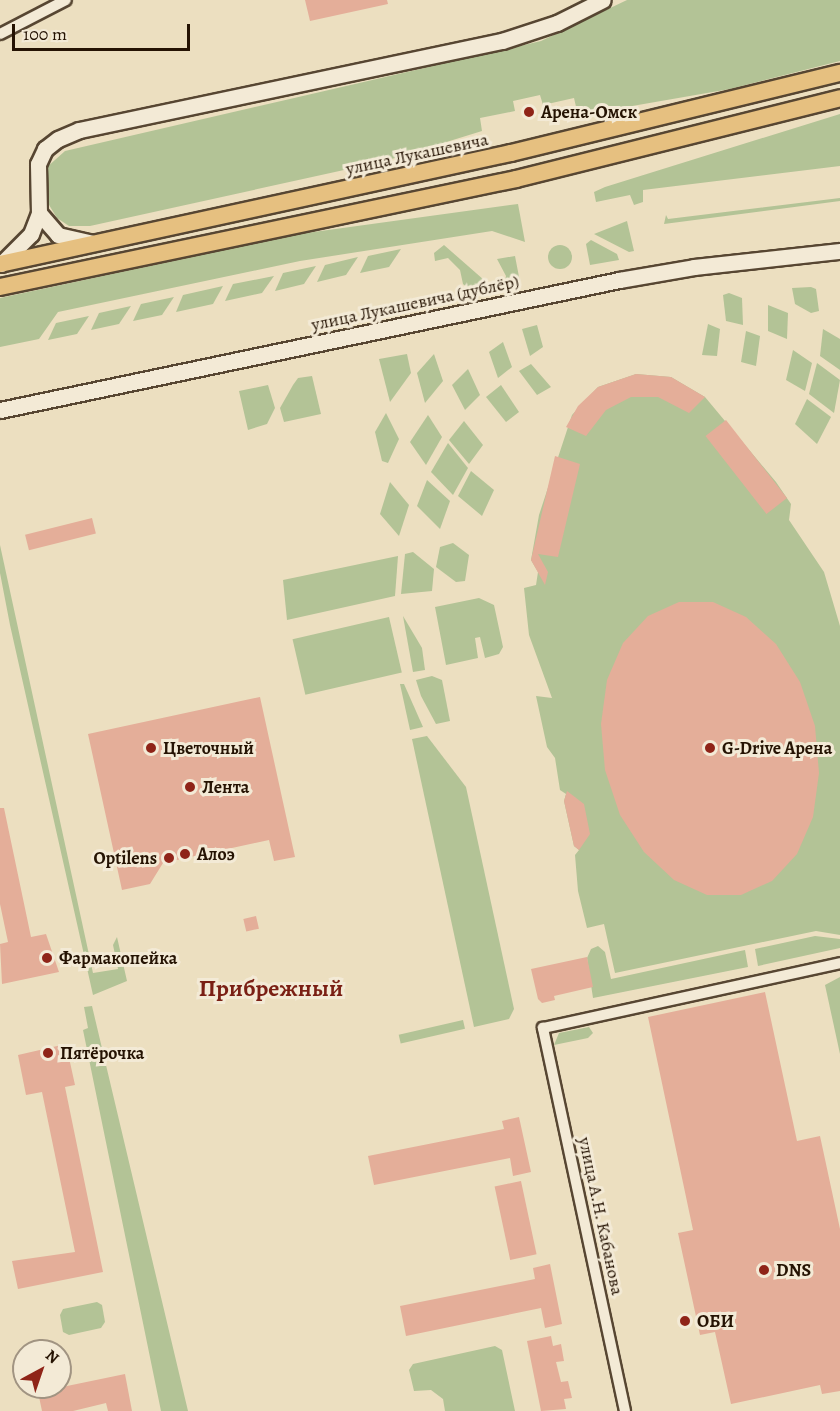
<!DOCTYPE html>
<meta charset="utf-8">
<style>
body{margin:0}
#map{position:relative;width:840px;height:1411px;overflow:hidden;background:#ecdfc0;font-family:Alegreya,serif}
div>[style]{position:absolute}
.green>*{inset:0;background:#b3c396;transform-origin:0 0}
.round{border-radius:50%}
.building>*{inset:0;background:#e4ae99;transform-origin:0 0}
.roads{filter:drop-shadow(2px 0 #574632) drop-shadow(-2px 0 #574632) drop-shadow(0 2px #574632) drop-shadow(0 -2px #574632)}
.street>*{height:10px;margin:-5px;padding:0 5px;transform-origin:5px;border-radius:5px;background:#f3ead6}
.secondary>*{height:15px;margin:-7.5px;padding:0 7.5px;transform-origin:7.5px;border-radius:7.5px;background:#f3ead6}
.primary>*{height:16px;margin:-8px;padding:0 8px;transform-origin:8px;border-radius:8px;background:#e6c080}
.dots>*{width:16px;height:16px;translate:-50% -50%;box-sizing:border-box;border:3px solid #f3ead6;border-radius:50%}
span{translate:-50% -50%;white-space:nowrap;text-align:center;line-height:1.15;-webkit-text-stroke:6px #f3ead6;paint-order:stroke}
.poi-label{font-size:18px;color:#251303;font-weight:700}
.left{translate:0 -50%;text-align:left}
.right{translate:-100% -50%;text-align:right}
.street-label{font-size:18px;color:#251303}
.district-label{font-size:24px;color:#7a1f14;font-weight:700}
.north{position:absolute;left:12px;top:1339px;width:60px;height:60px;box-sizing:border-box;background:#f3ead6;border:2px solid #a19482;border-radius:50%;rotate:40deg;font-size:16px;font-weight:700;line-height:24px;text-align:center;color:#251303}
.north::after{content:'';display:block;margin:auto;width:21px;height:27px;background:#8f2418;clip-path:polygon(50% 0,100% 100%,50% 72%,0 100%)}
.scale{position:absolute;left:12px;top:24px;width:178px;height:27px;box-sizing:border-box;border:3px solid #251303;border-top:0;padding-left:8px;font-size:18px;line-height:21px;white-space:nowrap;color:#251303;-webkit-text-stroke:4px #f3ead6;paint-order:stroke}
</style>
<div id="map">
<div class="green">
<div style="clip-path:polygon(627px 0,840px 0,840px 61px,730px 89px,615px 109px,577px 111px,574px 98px,543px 105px,540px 95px,513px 101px,515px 111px,480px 118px,482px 131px,385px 161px,90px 226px,69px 226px,57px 218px,43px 195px,46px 168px,65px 151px,541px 41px)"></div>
<div style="clip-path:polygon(840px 114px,840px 166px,643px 190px,643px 202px,634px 205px,630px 195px,596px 202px,594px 192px,605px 187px)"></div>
<div style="clip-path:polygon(840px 198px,840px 201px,664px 224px,666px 215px,668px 219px)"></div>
<div style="clip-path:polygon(518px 204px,525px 242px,492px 231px,300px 261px,58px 312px,39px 339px,0 347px,0 298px,299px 234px)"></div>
<div style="clip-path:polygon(627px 221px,634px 251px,629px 252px,594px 234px)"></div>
<div style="clip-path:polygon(591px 240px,617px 254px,619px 260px,590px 265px,586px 244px)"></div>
<div class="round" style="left:548px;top:245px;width:24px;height:24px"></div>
<div style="clip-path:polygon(444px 245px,484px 280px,487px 289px,472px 292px,463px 284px,460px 270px,448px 258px,435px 261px,434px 253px)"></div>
<div style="clip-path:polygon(401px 249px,389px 267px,360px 273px,368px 256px)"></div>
<div style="clip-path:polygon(515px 256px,520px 282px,504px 285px,506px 276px,497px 259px)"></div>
<div style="clip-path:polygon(358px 257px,346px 275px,317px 282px,325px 265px)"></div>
<div style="clip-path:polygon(316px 266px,304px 284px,275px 291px,283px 273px)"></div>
<div style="clip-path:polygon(274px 276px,262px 293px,225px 301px,233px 284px)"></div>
<div style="clip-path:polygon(223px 286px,213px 304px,176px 312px,183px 295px)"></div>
<div style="clip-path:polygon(811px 287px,816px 289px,819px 311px,811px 313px,795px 304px,792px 288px)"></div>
<div style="clip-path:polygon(729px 293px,742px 298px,743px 325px,726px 321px,723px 295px)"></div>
<div style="clip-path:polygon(174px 297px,162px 315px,133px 321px,141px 304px)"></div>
<div style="clip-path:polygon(768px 305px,788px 313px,787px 339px,768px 331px)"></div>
<div style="clip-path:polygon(131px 306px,119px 324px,91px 330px,99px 313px)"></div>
<div style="clip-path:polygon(89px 316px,77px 334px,48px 340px,56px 323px)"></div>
<div style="clip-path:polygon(708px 324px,720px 329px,717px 356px,702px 355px)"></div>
<div style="clip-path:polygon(537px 325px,543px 347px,530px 356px,522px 329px)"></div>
<div style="clip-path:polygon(823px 329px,840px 339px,840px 370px,820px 356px)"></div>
<div style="clip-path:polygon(746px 331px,760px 336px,756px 366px,741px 362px)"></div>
<div style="clip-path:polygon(503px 342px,512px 367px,498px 378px,489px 352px)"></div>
<div style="clip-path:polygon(793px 350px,812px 363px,805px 391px,786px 380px)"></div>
<div style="clip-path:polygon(407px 354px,411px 373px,390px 402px,379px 359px)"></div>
<div style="clip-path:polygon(434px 354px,443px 381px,425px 403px,417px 373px)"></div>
<div style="clip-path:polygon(817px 363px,840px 380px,834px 413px,809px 394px)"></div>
<div style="clip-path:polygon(531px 364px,551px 387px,537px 395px,519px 371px)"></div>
<div style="clip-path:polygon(468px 369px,480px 395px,465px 410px,452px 385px)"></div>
<div style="clip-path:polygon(636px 374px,671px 377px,705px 397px,776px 482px,791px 504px,789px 520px,824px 572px,840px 626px,840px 935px,816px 931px,615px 973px,604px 924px,587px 928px,578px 891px,575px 855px,579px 850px,574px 846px,564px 801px,566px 794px,560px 790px,555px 758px,547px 747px,536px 696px,552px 698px,529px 635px,524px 588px,536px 585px,538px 572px,531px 560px,539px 515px,572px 415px,598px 387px)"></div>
<div style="clip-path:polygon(312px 376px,321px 414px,284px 422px,280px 408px,293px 385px,298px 378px)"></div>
<div style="clip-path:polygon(268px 385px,275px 408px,267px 424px,248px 430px,239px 391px)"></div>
<div style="clip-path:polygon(501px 385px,519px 412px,506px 422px,486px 397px)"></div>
<div style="clip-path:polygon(807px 399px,831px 417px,817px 444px,795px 424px)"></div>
<div style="clip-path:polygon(386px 413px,399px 439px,388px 463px,382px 461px,375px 432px)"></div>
<div style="clip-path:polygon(428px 415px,442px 437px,426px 465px,410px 442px)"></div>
<div style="clip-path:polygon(464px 421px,483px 445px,469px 464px,449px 440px)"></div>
<div style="clip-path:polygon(448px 443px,468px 468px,453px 495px,431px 472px)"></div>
<div style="clip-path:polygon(471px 471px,494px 490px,482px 516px,458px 496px)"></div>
<div style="clip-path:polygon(427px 480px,450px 501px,440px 529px,417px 506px)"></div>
<div style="clip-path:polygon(390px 482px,409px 505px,399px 536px,380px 514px)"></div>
<div style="clip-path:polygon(453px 543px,469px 555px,465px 581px,456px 582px,436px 567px,440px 547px)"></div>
<div style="clip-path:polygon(0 545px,93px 973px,118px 969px,113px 945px,117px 937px,127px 981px,93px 995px,10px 625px,0 573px)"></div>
<div style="clip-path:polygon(413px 552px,434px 569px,432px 591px,401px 594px,405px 554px)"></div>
<div style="clip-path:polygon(398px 556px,395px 596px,287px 620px,283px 580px)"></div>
<div style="clip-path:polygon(479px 598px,494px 605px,503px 647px,499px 654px,485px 658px,480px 637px,475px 638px,478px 658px,446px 665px,435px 607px)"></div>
<div style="clip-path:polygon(403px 616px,422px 648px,425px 670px,413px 672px)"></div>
<div style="left:389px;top:617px;width:57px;height:99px;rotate:77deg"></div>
<div style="clip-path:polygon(432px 676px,442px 680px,450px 721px,436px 724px,421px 696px,416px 680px)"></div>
<div style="clip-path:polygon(400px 684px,404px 684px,423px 727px,410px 730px)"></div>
<div style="clip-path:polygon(427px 736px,466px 787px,514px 1009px,509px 1019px,474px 1027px,412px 739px)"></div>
<div style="clip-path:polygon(815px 936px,840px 939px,840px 948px,758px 966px,755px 949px)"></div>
<div style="clip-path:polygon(598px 946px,605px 952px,611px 979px,745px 950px,748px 967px,593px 998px,587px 958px,591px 949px)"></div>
<div style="clip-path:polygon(840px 977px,840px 1054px,825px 985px)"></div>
<div style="clip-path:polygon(92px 1006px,188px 1411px,161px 1411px,83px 1030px,88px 1028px,84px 1007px)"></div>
<div style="left:463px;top:1020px;width:9px;height:66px;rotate:77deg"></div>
<div style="clip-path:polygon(589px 1027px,593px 1033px,588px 1038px,554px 1045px,559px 1033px)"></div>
<div style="clip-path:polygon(97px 1302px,102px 1305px,105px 1322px,101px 1328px,69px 1335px,63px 1332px,60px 1315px,63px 1309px)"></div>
<div style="clip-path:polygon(495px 1346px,502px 1350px,515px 1411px,445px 1411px,443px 1399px,431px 1390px,414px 1391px,409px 1370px,413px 1364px)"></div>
</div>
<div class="building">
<div style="clip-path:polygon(305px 0,387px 0,388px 4px,310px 21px)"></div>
<div style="clip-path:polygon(636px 374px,671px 377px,705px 397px,689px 413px,658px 397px,631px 397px,606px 410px,586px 436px,566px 427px,578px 406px,598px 387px)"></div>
<div style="left:726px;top:420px;width:99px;height:26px;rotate:52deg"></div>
<div style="clip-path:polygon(555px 456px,580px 464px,558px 557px,538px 554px,548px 572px,545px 585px,531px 560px)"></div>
<div style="left:92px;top:518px;width:16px;height:69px;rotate:76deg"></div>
<div style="clip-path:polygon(679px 602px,713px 602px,746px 617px,776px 644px,800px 682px,815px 726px,819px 773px,813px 817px,797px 854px,772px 881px,741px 895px,707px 895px,674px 880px,644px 852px,620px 815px,605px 770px,601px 724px,607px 680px,623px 643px,648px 616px)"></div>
<div style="clip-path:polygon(260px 697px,295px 857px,274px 861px,269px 840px,163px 863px,150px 884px,122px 890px,88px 734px)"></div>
<div style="clip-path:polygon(567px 791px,584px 804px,590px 834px,579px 850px,574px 846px,564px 801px)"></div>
<div style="clip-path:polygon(0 808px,4px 808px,31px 937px,46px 934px,59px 972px,2px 984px,0 944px,8px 942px,0 904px)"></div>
<div style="left:256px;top:916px;width:13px;height:13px;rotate:77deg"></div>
<div style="clip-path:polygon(587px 957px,593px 987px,554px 996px,555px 1000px,542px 1003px,538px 999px,531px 969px)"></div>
<div style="clip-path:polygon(765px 992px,797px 1141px,820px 1136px,840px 1229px,840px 1391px,822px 1394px,820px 1385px,731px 1404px,715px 1332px,700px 1335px,678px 1233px,693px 1230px,648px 1017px)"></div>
<div style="clip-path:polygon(66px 1044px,75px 1085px,65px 1087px,103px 1272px,18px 1289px,12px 1261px,75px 1252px,42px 1092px,26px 1095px,18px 1055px)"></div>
<div style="clip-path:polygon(519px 1117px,531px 1172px,513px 1176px,510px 1158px,374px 1185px,368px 1156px,504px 1129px,502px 1121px)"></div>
<div style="left:521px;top:1181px;width:75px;height:27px;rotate:78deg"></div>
<div style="clip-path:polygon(550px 1264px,562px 1324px,545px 1328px,541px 1308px,406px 1336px,400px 1306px,535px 1279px,533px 1268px)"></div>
<div style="clip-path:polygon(551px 1336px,553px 1346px,561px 1344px,564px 1361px,556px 1362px,561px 1382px,568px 1381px,572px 1398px,564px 1399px,566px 1409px,541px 1411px,527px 1341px)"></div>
<div style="clip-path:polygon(125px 1374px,132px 1411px,108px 1411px,106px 1403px,73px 1411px,42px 1411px,38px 1392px)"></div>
</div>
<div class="roads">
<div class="street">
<div style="left:0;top:34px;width:74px;rotate:-27.3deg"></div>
<div style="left:625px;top:1411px;width:392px;rotate:-102.1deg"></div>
<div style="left:543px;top:1028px;width:304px;rotate:-12.3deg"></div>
</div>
<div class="secondary">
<div style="left:39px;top:213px;width:29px;rotate:49deg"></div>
<div style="left:58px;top:235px;width:35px;rotate:13deg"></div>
<div style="left:1px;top:264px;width:42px;rotate:-45deg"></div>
<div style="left:31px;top:234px;width:22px;rotate:-69deg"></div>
<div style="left:39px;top:213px;width:49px;rotate:-91.2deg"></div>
<div style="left:38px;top:164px;width:17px;rotate:-65deg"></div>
<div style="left:45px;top:149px;width:16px;rotate:-38deg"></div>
<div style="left:58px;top:139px;width:23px;rotate:-23deg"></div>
<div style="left:79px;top:130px;width:432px;rotate:-11.9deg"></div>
<div style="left:502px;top:41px;width:58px;rotate:-18.1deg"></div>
<div style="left:557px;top:23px;width:51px;rotate:-26.6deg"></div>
<div style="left:0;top:410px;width:633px;rotate:-11.86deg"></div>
<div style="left:619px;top:280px;width:76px;rotate:-9.8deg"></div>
<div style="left:694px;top:267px;width:147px;rotate:-6.3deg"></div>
</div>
<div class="primary">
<div style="left:0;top:264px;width:523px;rotate:-12.26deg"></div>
<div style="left:511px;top:153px;width:339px;rotate:-13.7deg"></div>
<div style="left:0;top:287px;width:527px;rotate:-11.82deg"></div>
<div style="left:516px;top:179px;width:334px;rotate:-14deg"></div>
</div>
</div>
<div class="dots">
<div style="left:529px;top:112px;background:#8f2418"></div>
<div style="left:151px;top:748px;background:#8f2418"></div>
<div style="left:710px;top:748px;background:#8f2418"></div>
<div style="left:190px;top:787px;background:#8f2418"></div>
<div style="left:185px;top:854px;background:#8f2418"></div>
<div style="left:169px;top:858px;background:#8f2418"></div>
<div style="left:47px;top:958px;background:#8f2418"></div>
<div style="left:48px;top:1053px;background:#8f2418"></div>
<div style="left:764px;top:1270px;background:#8f2418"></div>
<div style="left:685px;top:1321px;background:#8f2418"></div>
</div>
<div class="poi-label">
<span class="left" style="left:541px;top:112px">Арена-Омск</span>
<span class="left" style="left:163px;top:748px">Цветочный</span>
<span class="left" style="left:722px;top:748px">G-Drive Арена</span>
<span class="left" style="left:202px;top:787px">Лента</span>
<span class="left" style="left:197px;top:854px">Алоэ</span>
<span class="right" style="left:157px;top:858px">Optilens</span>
<span class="left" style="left:59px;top:958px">Фармакопейка</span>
<span class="left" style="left:60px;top:1053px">Пятёрочка</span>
<span class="left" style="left:776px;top:1270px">DNS</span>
<span class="left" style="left:697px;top:1321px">ОБИ</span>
</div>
<div class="street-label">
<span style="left:417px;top:154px;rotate:-12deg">улица Лукашевича</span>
<span style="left:415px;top:303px;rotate:-12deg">улица Лукашевича (дублёр)</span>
<span style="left:601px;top:1216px;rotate:78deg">улица А.Н. Кабанова</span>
</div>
<div class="district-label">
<span style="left:271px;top:989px">Прибрежный</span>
</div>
<div class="north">N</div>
<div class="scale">100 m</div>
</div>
